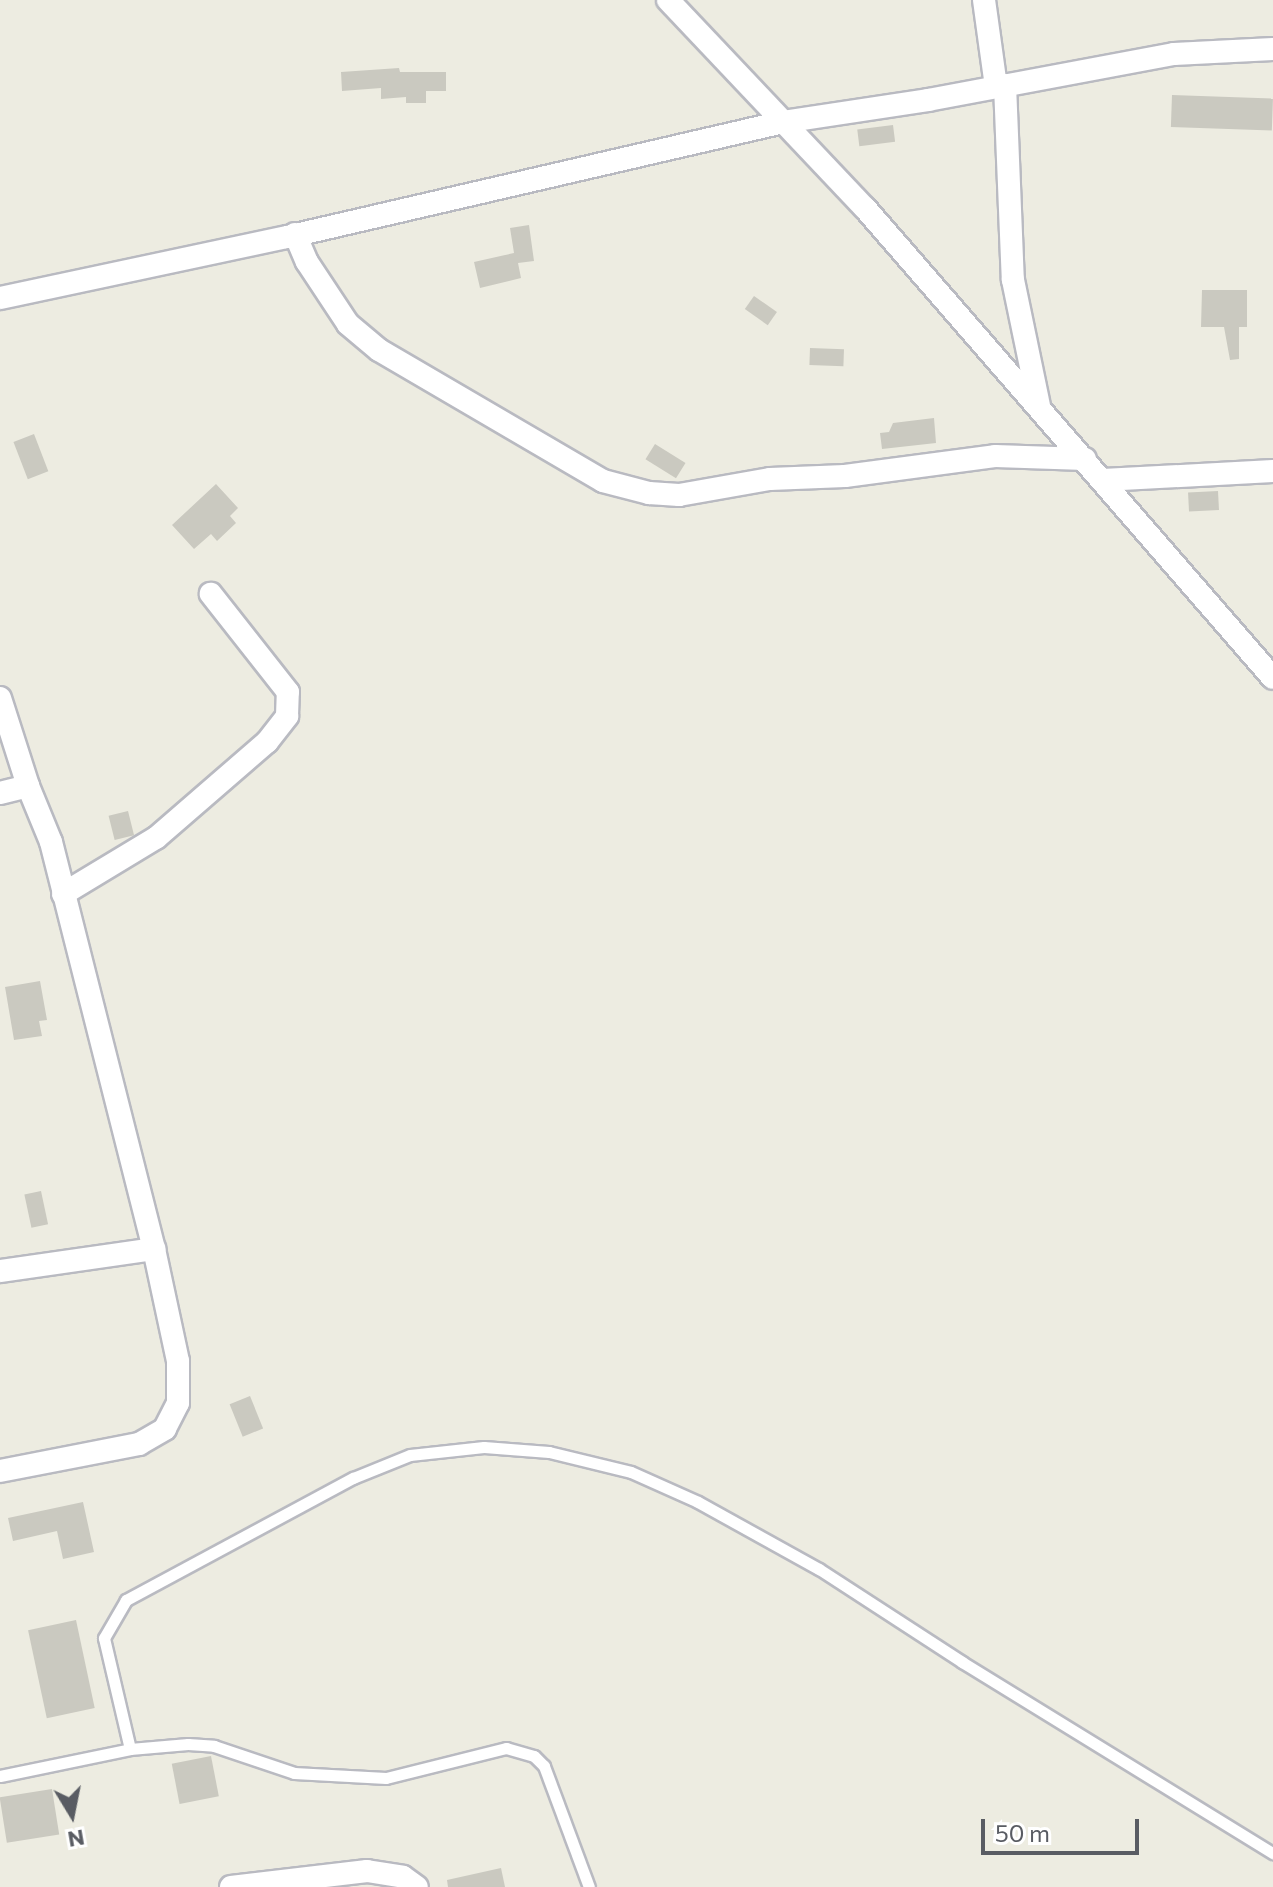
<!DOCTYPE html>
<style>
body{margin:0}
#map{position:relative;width:1273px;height:1887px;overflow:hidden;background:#edece1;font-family:Commissioner,sans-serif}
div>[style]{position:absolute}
.building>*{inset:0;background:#cac9c0;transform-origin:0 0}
.roads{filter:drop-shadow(2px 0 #b9bac1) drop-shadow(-2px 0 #b9bac1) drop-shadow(0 2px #b9bac1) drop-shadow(0 -2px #b9bac1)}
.service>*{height:11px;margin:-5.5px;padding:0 5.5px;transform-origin:5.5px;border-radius:5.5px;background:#fff}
.minor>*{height:22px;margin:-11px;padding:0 11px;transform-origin:11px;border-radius:11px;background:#fff}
span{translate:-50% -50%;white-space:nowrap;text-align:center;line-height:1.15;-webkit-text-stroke:6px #fff;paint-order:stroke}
.north{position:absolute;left:32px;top:1775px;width:80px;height:80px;-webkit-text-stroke:6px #fff;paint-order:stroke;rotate:170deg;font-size:22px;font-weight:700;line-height:32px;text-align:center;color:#595c63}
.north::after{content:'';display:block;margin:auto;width:28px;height:36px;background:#595c63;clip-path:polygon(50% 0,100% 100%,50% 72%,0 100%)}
.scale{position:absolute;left:981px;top:1819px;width:158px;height:36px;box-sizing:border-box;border:4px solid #595c63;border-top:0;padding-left:10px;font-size:24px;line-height:28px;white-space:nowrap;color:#595c63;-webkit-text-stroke:6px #fff;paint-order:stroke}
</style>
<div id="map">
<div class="building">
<div style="clip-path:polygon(399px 68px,400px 72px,446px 72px,446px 91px,426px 91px,426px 103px,406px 103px,406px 97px,381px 99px,381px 88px,342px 91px,341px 72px)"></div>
<div style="left:1172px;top:95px;width:101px;height:32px;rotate:2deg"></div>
<div style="left:893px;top:125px;width:17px;height:36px;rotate:83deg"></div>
<div style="clip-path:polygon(529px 225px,534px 261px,518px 263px,521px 278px,480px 288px,474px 262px,514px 253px,510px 228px)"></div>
<div style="clip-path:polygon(1202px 290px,1247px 290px,1247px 327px,1239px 327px,1239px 359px,1230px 360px,1224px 327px,1201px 327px)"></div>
<div style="left:754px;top:296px;width:28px;height:16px;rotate:35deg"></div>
<div style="left:810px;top:348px;width:34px;height:17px;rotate:2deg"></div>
<div style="clip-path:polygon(934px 418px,936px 443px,882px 449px,880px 433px,889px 432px,893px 423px)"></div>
<div style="left:34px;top:434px;width:40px;height:22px;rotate:69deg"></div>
<div style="left:655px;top:444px;width:36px;height:18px;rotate:32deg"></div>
<div style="clip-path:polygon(216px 484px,238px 508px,230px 516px,236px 523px,217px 541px,211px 534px,194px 549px,172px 525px)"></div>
<div style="left:1218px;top:491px;width:19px;height:30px;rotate:87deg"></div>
<div style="left:128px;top:811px;width:25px;height:20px;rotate:76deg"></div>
<div style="clip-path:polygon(40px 981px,47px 1020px,39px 1021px,42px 1036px,14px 1040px,5px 987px)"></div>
<div style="left:41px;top:1191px;width:34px;height:17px;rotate:78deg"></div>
<div style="left:250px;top:1396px;width:35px;height:22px;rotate:68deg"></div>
<div style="clip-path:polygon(83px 1502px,94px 1552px,63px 1559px,57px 1531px,13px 1541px,8px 1518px)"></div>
<div style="left:76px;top:1620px;width:90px;height:49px;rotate:78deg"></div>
<div style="left:211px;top:1756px;width:41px;height:40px;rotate:79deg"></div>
<div style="left:52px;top:1789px;width:46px;height:53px;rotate:81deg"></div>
<div style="clip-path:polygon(501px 1868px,505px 1887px,448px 1887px,447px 1880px)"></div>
</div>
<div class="roads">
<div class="service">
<div style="left:130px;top:1749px;width:114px;rotate:-103.2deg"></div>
<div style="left:104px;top:1638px;width:44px;rotate:-59.9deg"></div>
<div style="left:126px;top:1600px;width:258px;rotate:-28.3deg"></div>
<div style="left:353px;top:1478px;width:61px;rotate:-22deg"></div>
<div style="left:410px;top:1455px;width:74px;rotate:-6.2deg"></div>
<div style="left:484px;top:1447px;width:65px;rotate:4.4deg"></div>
<div style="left:549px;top:1452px;width:84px;rotate:13.7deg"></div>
<div style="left:631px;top:1472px;width:73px;rotate:24.1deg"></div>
<div style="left:698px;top:1502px;width:138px;rotate:29deg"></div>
<div style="left:819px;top:1569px;width:171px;rotate:33deg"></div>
<div style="left:962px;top:1662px;width:365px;rotate:31.6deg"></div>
<div style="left:0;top:1776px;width:133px;rotate:-11.7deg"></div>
<div style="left:130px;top:1749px;width:58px;rotate:-4.9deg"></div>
<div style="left:188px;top:1744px;width:26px;rotate:4deg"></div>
<div style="left:214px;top:1746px;width:84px;rotate:18.6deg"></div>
<div style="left:294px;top:1773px;width:92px;rotate:3.1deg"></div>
<div style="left:386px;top:1778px;width:124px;rotate:-14deg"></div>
<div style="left:506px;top:1748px;width:29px;rotate:16deg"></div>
<div style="left:534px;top:1756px;width:14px;rotate:45deg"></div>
<div style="left:544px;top:1766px;width:129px;rotate:69.6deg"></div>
</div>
<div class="minor">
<div style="left:668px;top:0;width:286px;rotate:46.6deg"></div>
<div style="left:865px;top:208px;width:622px;rotate:49.04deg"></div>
<div style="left:984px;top:0;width:87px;rotate:82.1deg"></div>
<div style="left:1005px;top:85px;width:195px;rotate:87.7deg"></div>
<div style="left:1013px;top:280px;width:128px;rotate:78.3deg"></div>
<div style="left:295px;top:234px;width:30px;rotate:67deg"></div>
<div style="left:307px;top:262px;width:74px;rotate:56.5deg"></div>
<div style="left:348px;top:324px;width:40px;rotate:40deg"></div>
<div style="left:379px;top:350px;width:259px;rotate:30.3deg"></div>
<div style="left:603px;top:481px;width:48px;rotate:14.6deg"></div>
<div style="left:649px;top:493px;width:30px;rotate:4deg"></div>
<div style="left:679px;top:495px;width:92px;rotate:-10deg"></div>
<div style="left:770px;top:479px;width:75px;rotate:-2.3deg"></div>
<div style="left:845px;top:476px;width:151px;rotate:-7.6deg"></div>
<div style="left:995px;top:456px;width:90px;rotate:1.9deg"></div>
<div style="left:0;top:298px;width:293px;rotate:-12deg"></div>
<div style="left:287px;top:237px;width:509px;rotate:-13.05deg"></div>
<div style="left:783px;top:122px;width:147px;rotate:-8.6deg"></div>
<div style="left:928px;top:100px;width:250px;rotate:-10.6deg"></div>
<div style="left:1174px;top:54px;width:99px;rotate:-2.9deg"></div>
<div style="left:1103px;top:480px;width:170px;rotate:-3deg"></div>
<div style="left:0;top:698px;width:92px;rotate:72.3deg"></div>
<div style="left:28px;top:786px;width:61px;rotate:67.7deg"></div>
<div style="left:51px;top:842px;width:420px;rotate:75.8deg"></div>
<div style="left:154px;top:1249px;width:115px;rotate:77.9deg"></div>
<div style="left:178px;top:1361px;width:42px;rotate:90deg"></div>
<div style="left:178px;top:1403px;width:29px;rotate:117deg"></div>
<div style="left:165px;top:1429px;width:30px;rotate:150deg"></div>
<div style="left:139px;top:1444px;width:142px;rotate:169deg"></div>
<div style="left:0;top:793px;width:29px;rotate:-14deg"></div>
<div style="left:63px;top:894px;width:109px;rotate:-31.1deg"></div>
<div style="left:156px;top:838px;width:147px;rotate:-40.9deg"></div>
<div style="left:267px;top:742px;width:33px;rotate:-52deg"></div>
<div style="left:287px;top:716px;width:24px;rotate:-88deg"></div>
<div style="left:288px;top:692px;width:125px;rotate:-128.2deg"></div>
<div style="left:0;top:1271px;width:156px;rotate:-8.1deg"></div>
<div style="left:231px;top:1887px;width:137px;rotate:-6.7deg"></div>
<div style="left:367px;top:1871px;width:36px;rotate:9deg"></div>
<div style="left:403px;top:1877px;width:17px;rotate:36deg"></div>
</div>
</div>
<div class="north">N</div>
<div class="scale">50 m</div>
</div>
